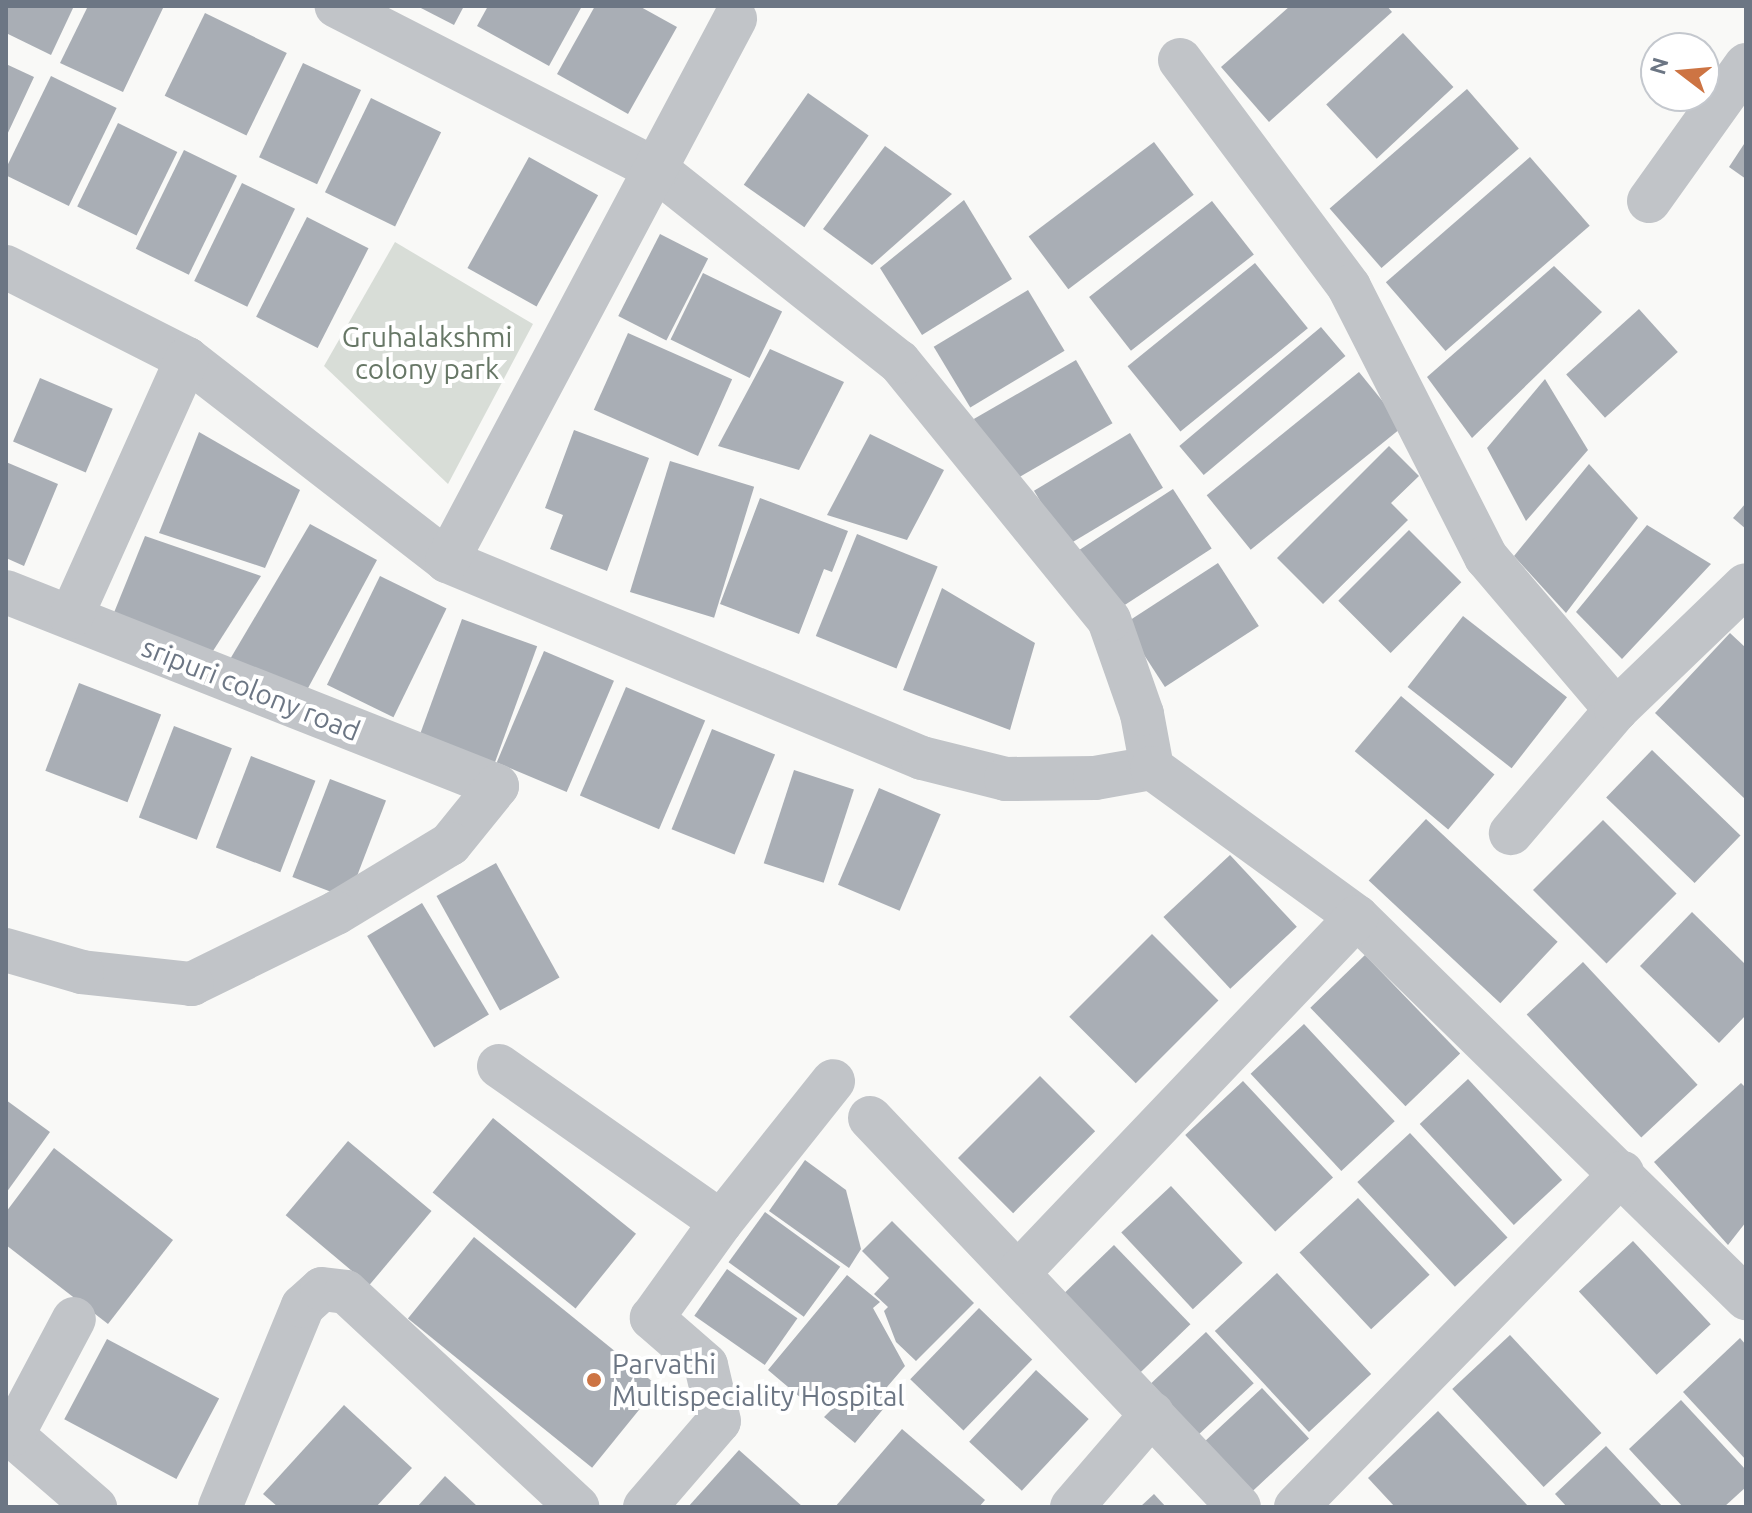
<!DOCTYPE html>
<style>
body{margin:0}
#map{position:relative;width:1752px;height:1513px;overflow:hidden;background:#f9f9f7;font-family:Ubuntu,sans-serif}
div>[style]{position:absolute}
.green>*{inset:0;background:#d8ddd7}
.building>*{inset:0;background:#a9aeb5;transform-origin:0 0}
.minor>*{height:44px;margin:-22px;padding:0 22px;transform-origin:22px;border-radius:22px;background:#c1c4c8}
.dots>*{width:22px;height:22px;translate:-50% -50%;box-sizing:border-box;border:4px solid #fff;border-radius:50%}
span{translate:-50% -50%;white-space:nowrap;text-align:center;line-height:1.15;-webkit-text-stroke:8px #fff;paint-order:stroke}
.park-label{font-size:28px;color:#677766}
.street-label{font-size:28px;color:#6c7684}
.poi-label{font-size:28px;color:#6c7684}
.left{translate:0 -50%;text-align:left}
.frame{position:absolute;inset:0;border:8px solid #6c7684;pointer-events:none}
.north{position:absolute;left:1640px;top:32px;width:80px;height:80px;box-sizing:border-box;background:#fff;border:2px solid #c4c8ce;border-radius:50%;rotate:286deg;font-size:22px;font-weight:700;line-height:32px;text-align:center;color:#6c7684}
.north::after{content:'';display:block;margin:auto;width:28px;height:36px;background:#cd7443;clip-path:polygon(50% 0,100% 100%,50% 72%,0 100%)}
</style>
<div id="map">
<div class="green">
<div style="clip-path:polygon(395px 242px,533px 324px,448px 484px,324px 366px)"></div>
</div>
<div class="building">
<div style="clip-path:polygon(6px 6px,74px 6px,51px 55px,6px 33px)"></div>
<div style="clip-path:polygon(88px 6px,164px 6px,123px 92px,60px 63px)"></div>
<div style="clip-path:polygon(417px 6px,464px 6px,454px 25px)"></div>
<div style="clip-path:polygon(488px 6px,582px 6px,549px 66px,477px 26px)"></div>
<div style="clip-path:polygon(595px 6px,639px 6px,677px 27px,628px 114px,557px 74px)"></div>
<div style="clip-path:polygon(1290px 6px,1387px 6px,1392px 12px,1269px 122px,1221px 67px)"></div>
<div style="left:205px;top:13px;width:91px;height:92px;rotate:26deg"></div>
<div style="left:1403px;top:33px;width:74px;height:105px;rotate:47deg"></div>
<div style="left:303px;top:63px;width:64px;height:104px;rotate:25deg"></div>
<div style="clip-path:polygon(6px 64px,34px 77px,6px 137px)"></div>
<div style="left:51px;top:76px;width:73px;height:109px;rotate:26deg"></div>
<div style="left:1467px;top:89px;width:79px;height:182px;rotate:49deg"></div>
<div style="left:808px;top:93px;width:74px;height:112px;rotate:35deg"></div>
<div style="left:371px;top:98px;width:78px;height:105px;rotate:26deg"></div>
<div style="left:118px;top:123px;width:66px;height:93px;rotate:26deg"></div>
<div style="clip-path:polygon(1746px 141px,1746px 179px,1729px 167px)"></div>
<div style="left:1154px;top:142px;width:66px;height:157px;rotate:53deg"></div>
<div style="clip-path:polygon(885px 146px,952px 194px,872px 265px,823px 229px)"></div>
<div style="left:184px;top:150px;width:59px;height:110px;rotate:26deg"></div>
<div style="left:529px;top:157px;width:79px;height:127px;rotate:29deg"></div>
<div style="left:1530px;top:157px;width:91px;height:191px;rotate:49deg"></div>
<div style="left:242px;top:183px;width:59px;height:109px;rotate:26deg"></div>
<div style="clip-path:polygon(964px 200px,1012px 279px,922px 335px,880px 268px)"></div>
<div style="left:1212px;top:201px;width:68px;height:156px;rotate:52deg"></div>
<div style="left:307px;top:217px;width:69px;height:112px;rotate:27deg"></div>
<div style="left:660px;top:234px;width:54px;height:92px;rotate:27deg"></div>
<div style="left:1255px;top:263px;width:84px;height:164px;rotate:51deg"></div>
<div style="clip-path:polygon(1554px 266px,1602px 312px,1472px 438px,1427px 377px)"></div>
<div style="left:703px;top:273px;width:88px;height:74px;rotate:26deg"></div>
<div style="left:1028px;top:290px;width:71px;height:110px;rotate:59deg"></div>
<div style="left:1639px;top:309px;width:58px;height:98px;rotate:48deg"></div>
<div style="left:1321px;top:327px;width:38px;height:185px;rotate:50deg"></div>
<div style="left:628px;top:333px;width:114px;height:84px;rotate:24deg"></div>
<div style="clip-path:polygon(770px 349px,844px 382px,799px 470px,718px 446px)"></div>
<div style="left:1076px;top:360px;width:73px;height:118px;rotate:60deg"></div>
<div style="left:1359px;top:372px;width:70px;height:196px;rotate:51deg"></div>
<div style="left:40px;top:378px;width:79px;height:69px;rotate:23deg"></div>
<div style="clip-path:polygon(1545px 379px,1588px 450px,1526px 521px,1487px 448px)"></div>
<div style="clip-path:polygon(574px 430px,649px 458px,607px 571px,550px 549px,563px 515px,545px 508px)"></div>
<div style="clip-path:polygon(199px 432px,300px 490px,265px 568px,159px 533px)"></div>
<div style="left:1130px;top:433px;width:64px;height:112px;rotate:59deg"></div>
<div style="clip-path:polygon(870px 434px,944px 470px,907px 540px,827px 515px)"></div>
<div style="clip-path:polygon(1389px 446px,1419px 476px,1391px 503px,1408px 520px,1323px 604px,1277px 558px)"></div>
<div style="left:670px;top:461px;width:88px;height:137px;rotate:17deg"></div>
<div style="clip-path:polygon(6px 462px,58px 484px,24px 566px,6px 558px)"></div>
<div style="clip-path:polygon(1589px 464px,1638px 518px,1566px 613px,1514px 556px)"></div>
<div style="left:1173px;top:489px;width:71px;height:116px;rotate:57deg"></div>
<div style="clip-path:polygon(760px 498px,848px 531px,832px 572px,824px 569px,799px 634px,720px 604px)"></div>
<div style="clip-path:polygon(1746px 503px,1746px 529px,1733px 518px)"></div>
<div style="clip-path:polygon(310px 524px,377px 560px,307px 690px,226px 666px)"></div>
<div style="clip-path:polygon(1647px 525px,1711px 564px,1622px 659px,1576px 612px)"></div>
<div style="left:1409px;top:530px;width:74px;height:100px;rotate:45deg"></div>
<div style="left:857px;top:534px;width:87px;height:110px;rotate:22deg"></div>
<div style="clip-path:polygon(145px 536px,261px 576px,213px 651px,111px 620px)"></div>
<div style="left:1218px;top:563px;width:75px;height:112px;rotate:57deg"></div>
<div style="left:380px;top:576px;width:74px;height:121px;rotate:26deg"></div>
<div style="clip-path:polygon(942px 588px,1035px 643px,1010px 730px,903px 690px)"></div>
<div style="left:1463px;top:616px;width:132px;height:90px;rotate:38deg"></div>
<div style="left:462px;top:619px;width:80px;height:131px;rotate:20deg"></div>
<div style="clip-path:polygon(1730px 633px,1746px 648px,1746px 800px,1655px 713px)"></div>
<div style="left:544px;top:651px;width:76px;height:121px;rotate:23deg"></div>
<div style="left:79px;top:683px;width:88px;height:94px;rotate:21deg"></div>
<div style="left:626px;top:687px;width:86px;height:118px;rotate:23deg"></div>
<div style="left:1401px;top:696px;width:122px;height:72px;rotate:40deg"></div>
<div style="left:174px;top:726px;width:62px;height:98px;rotate:21deg"></div>
<div style="left:712px;top:729px;width:68px;height:108px;rotate:22deg"></div>
<div style="left:1652px;top:750px;width:123px;height:66px;rotate:44deg"></div>
<div style="left:251px;top:756px;width:69px;height:98px;rotate:21deg"></div>
<div style="left:794px;top:770px;width:63px;height:98px;rotate:18deg"></div>
<div style="left:330px;top:779px;width:60px;height:105px;rotate:21deg"></div>
<div style="left:879px;top:788px;width:67px;height:105px;rotate:23deg"></div>
<div style="left:1426px;top:819px;width:180px;height:84px;rotate:43deg"></div>
<div style="left:1603px;top:820px;width:104px;height:99px;rotate:45deg"></div>
<div style="left:1230px;top:855px;width:98px;height:91px;rotate:47deg"></div>
<div style="left:496px;top:863px;width:131px;height:68px;rotate:61deg"></div>
<div style="left:422px;top:903px;width:130px;height:64px;rotate:59deg"></div>
<div style="clip-path:polygon(1692px 912px,1746px 965px,1746px 1015px,1719px 1043px,1640px 966px)"></div>
<div style="left:1152px;top:934px;width:94px;height:117px;rotate:45deg"></div>
<div style="left:1365px;top:955px;width:137px;height:76px;rotate:46deg"></div>
<div style="left:1583px;top:962px;width:168px;height:77px;rotate:47deg"></div>
<div style="left:1304px;top:1024px;width:133px;height:73px;rotate:47deg"></div>
<div style="left:1040px;top:1076px;width:78px;height:116px;rotate:45deg"></div>
<div style="left:1468px;top:1079px;width:138px;height:66px;rotate:47deg"></div>
<div style="left:1243px;top:1081px;width:132px;height:79px;rotate:47deg"></div>
<div style="clip-path:polygon(1741px 1083px,1746px 1088px,1746px 1222px,1728px 1245px,1654px 1162px)"></div>
<div style="clip-path:polygon(6px 1100px,50px 1132px,6px 1193px)"></div>
<div style="left:493px;top:1118px;width:184px;height:96px;rotate:39deg"></div>
<div style="left:1410px;top:1133px;width:143px;height:72px;rotate:47deg"></div>
<div style="left:348px;top:1141px;width:109px;height:97px;rotate:40deg"></div>
<div style="clip-path:polygon(54px 1148px,173px 1240px,108px 1324px,6px 1245px,6px 1212px)"></div>
<div style="clip-path:polygon(805px 1160px,846px 1190px,861px 1249px,849px 1268px,769px 1211px)"></div>
<div style="left:1171px;top:1186px;width:105px;height:68px;rotate:47deg"></div>
<div style="left:1358px;top:1198px;width:105px;height:80px;rotate:47deg"></div>
<div style="left:765px;top:1212px;width:93px;height:62px;rotate:36deg"></div>
<div style="clip-path:polygon(892px 1221px,974px 1303px,916px 1361px,896px 1342px,884px 1311px,888px 1307px,874px 1294px,889px 1278px,862px 1251px)"></div>
<div style="left:474px;top:1237px;width:237px;height:105px;rotate:39deg"></div>
<div style="left:1633px;top:1241px;width:114px;height:74px;rotate:47deg"></div>
<div style="left:1114px;top:1245px;width:110px;height:70px;rotate:46deg"></div>
<div style="left:727px;top:1269px;width:86px;height:57px;rotate:35deg"></div>
<div style="left:1277px;top:1273px;width:138px;height:85px;rotate:47deg"></div>
<div style="clip-path:polygon(847px 1275px,880px 1302px,873px 1308px,905px 1366px,881px 1394px,889px 1402px,855px 1443px,824px 1417px,833px 1408px,815px 1393px,807px 1403px,768px 1370px)"></div>
<div style="left:979px;top:1308px;width:74px;height:99px;rotate:44deg"></div>
<div style="left:1206px;top:1332px;width:70px;height:75px;rotate:47deg"></div>
<div style="left:1510px;top:1335px;width:134px;height:79px;rotate:47deg"></div>
<div style="clip-path:polygon(1740px 1338px,1746px 1345px,1746px 1460px,1683px 1392px)"></div>
<div style="left:107px;top:1339px;width:127px;height:91px;rotate:28deg"></div>
<div style="left:1036px;top:1370px;width:72px;height:98px;rotate:43deg"></div>
<div style="left:1262px;top:1388px;width:69px;height:81px;rotate:47deg"></div>
<div style="clip-path:polygon(1681px 1400px,1746px 1470px,1746px 1487px,1724px 1507px,1683px 1507px,1629px 1449px)"></div>
<div style="clip-path:polygon(344px 1405px,412px 1468px,376px 1507px,278px 1507px,263px 1494px)"></div>
<div style="clip-path:polygon(1438px 1411px,1529px 1507px,1395px 1507px,1368px 1478px)"></div>
<div style="clip-path:polygon(902px 1429px,985px 1500px,979px 1507px,835px 1507px)"></div>
<div style="clip-path:polygon(1606px 1446px,1663px 1507px,1567px 1507px,1555px 1494px)"></div>
<div style="clip-path:polygon(739px 1450px,803px 1507px,688px 1507px)"></div>
<div style="clip-path:polygon(445px 1476px,478px 1507px,417px 1507px)"></div>
<div style="clip-path:polygon(1154px 1494px,1166px 1507px,1140px 1507px)"></div>
</div>
<div class="minor">
<div style="left:1180px;top:60px;width:283px;rotate:53.3deg"></div>
<div style="left:1349px;top:287px;width:303px;rotate:63.1deg"></div>
<div style="left:1486px;top:557px;width:201px;rotate:49.6deg"></div>
<div style="left:1616px;top:710px;width:162px;rotate:130.5deg"></div>
<div style="left:1649px;top:201px;width:167px;rotate:-54.5deg"></div>
<div style="left:6px;top:267px;width:203px;rotate:26.9deg"></div>
<div style="left:187px;top:359px;width:329px;rotate:37.8deg"></div>
<div style="left:447px;top:561px;width:514px;rotate:22.53deg"></div>
<div style="left:922px;top:758px;width:87px;rotate:14deg"></div>
<div style="left:1006px;top:779px;width:89px;rotate:-0.6deg"></div>
<div style="left:1095px;top:778px;width:58px;rotate:-10deg"></div>
<div style="left:1152px;top:768px;width:55px;rotate:-100.5deg"></div>
<div style="left:1142px;top:714px;width:100px;rotate:-109.3deg"></div>
<div style="left:1109px;top:620px;width:333px;rotate:-129.1deg"></div>
<div style="left:899px;top:362px;width:309px;rotate:-141.6deg"></div>
<div style="left:657px;top:170px;width:360px;rotate:-152.9deg"></div>
<div style="left:447px;top:561px;width:614px;rotate:-62.02deg"></div>
<div style="left:6px;top:592px;width:528px;rotate:21.56deg"></div>
<div style="left:497px;top:786px;width:75px;rotate:129deg"></div>
<div style="left:450px;top:844px;width:133px;rotate:148.8deg"></div>
<div style="left:336px;top:913px;width:161px;rotate:153.8deg"></div>
<div style="left:192px;top:984px;width:111px;rotate:-173.8deg"></div>
<div style="left:82px;top:972px;width:79px;rotate:-163.9deg"></div>
<div style="left:71px;top:617px;width:283px;rotate:-65.8deg"></div>
<div style="left:1616px;top:710px;width:180px;rotate:-43.9deg"></div>
<div style="left:1152px;top:768px;width:253px;rotate:36deg"></div>
<div style="left:1357px;top:917px;width:545px;rotate:44.4deg"></div>
<div style="left:499px;top:1066px;width:271px;rotate:35.1deg"></div>
<div style="left:870px;top:1118px;width:536px;rotate:46.51deg"></div>
<div style="left:1019px;top:1272px;width:490px;rotate:-46.4deg"></div>
<div style="left:6px;top:1430px;width:118px;rotate:40.9deg"></div>
<div style="left:13px;top:1434px;width:130px;rotate:-62.1deg"></div>
<div style="left:220px;top:1507px;width:217px;rotate:-67.6deg"></div>
<div style="left:303px;top:1306px;width:25px;rotate:-42deg"></div>
<div style="left:322px;top:1289px;width:24px;rotate:7deg"></div>
<div style="left:346px;top:1292px;width:316px;rotate:42.9deg"></div>
<div style="left:645px;top:1507px;width:113px;rotate:-49.3deg"></div>
<div style="left:719px;top:1421px;width:57px;rotate:-103.1deg"></div>
<div style="left:706px;top:1365px;width:72px;rotate:-139deg"></div>
<div style="left:652px;top:1318px;width:118px;rotate:-54.3deg"></div>
<div style="left:721px;top:1222px;width:180px;rotate:-51.5deg"></div>
<div style="left:1072px;top:1507px;width:123px;rotate:-49.3deg"></div>
<div style="left:1296px;top:1507px;width:467px;rotate:-45.7deg"></div>
</div>
<div class="dots">
<div style="left:594px;top:1380px;background:#cd7443"></div>
</div>
<div class="park-label">
<span style="left:427px;top:353px">Gruhalakshmi<br>colony park</span>
</div>
<div class="street-label">
<span style="left:251px;top:689px;rotate:22deg">sripuri colony road</span>
</div>
<div class="poi-label">
<span class="left" style="left:612px;top:1380px">Parvathi<br>Multispeciality Hospital</span>
</div>
<div class="frame"></div>
<div class="north">N</div>
</div>
